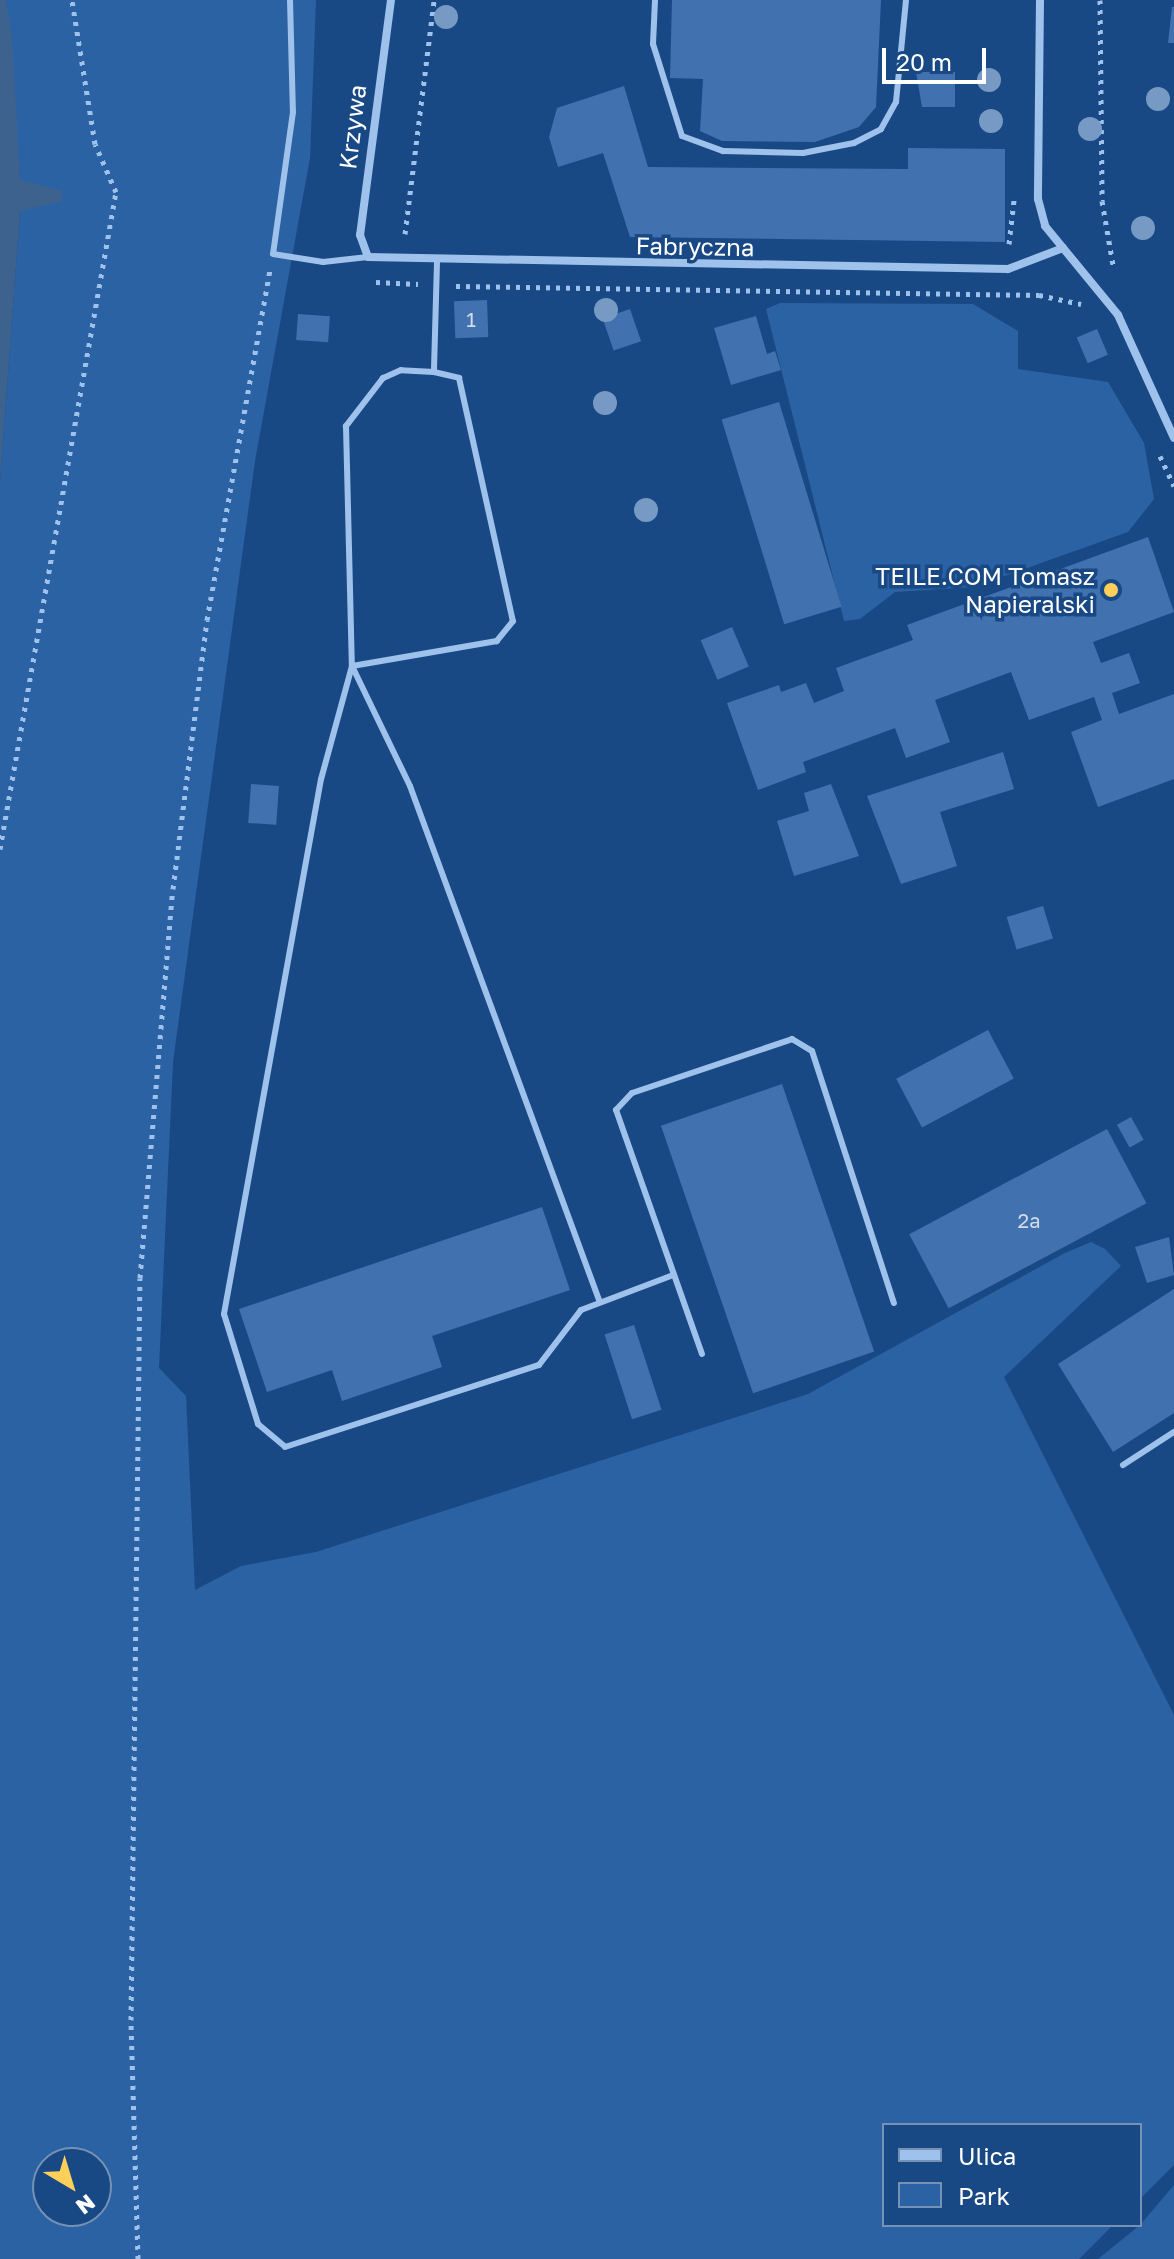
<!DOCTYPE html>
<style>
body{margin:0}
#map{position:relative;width:1174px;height:2259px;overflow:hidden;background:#194985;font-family:"Golos Text",sans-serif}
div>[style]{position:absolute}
.green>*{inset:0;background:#2b62a4}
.water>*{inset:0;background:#3e628e}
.building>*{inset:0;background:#4172af;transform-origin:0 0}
.path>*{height:5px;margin-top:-2.5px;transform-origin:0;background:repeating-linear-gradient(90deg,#9fc2ec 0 4px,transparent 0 10px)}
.service>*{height:6px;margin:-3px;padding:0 3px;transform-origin:3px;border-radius:3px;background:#9fc2ec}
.minor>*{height:8px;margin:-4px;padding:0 4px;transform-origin:4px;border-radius:4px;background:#9fc2ec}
.trees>*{width:24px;height:24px;margin:-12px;border-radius:50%;background:#779ac5}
.dots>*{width:22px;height:22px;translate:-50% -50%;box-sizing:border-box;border:4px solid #194985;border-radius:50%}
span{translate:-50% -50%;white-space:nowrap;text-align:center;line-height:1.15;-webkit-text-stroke:7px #194985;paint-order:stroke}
.number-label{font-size:20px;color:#d0dceb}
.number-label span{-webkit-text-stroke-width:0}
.street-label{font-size:24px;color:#fff}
.poi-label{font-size:24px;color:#fff}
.right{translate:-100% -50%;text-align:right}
.legend{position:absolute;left:882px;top:2123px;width:260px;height:104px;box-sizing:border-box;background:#194985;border:2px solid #7592b6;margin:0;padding:10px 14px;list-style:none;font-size:24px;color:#fff}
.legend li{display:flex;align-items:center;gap:16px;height:40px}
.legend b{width:40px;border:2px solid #7592b6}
.north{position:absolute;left:32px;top:2147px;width:80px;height:80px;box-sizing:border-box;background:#194985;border:2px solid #7592b6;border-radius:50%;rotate:142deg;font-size:22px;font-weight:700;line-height:32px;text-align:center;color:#fff}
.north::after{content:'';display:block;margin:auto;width:28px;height:36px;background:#ffcf5a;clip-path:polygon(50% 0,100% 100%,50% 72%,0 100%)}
.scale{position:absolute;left:882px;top:48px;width:104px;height:36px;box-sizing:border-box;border:4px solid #fff;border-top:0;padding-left:10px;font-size:24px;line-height:28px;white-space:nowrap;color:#fff;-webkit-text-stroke:6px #194985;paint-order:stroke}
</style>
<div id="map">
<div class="green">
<div style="clip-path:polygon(evenodd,6px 0,316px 0,310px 158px,255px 461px,173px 1062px,159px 1368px,186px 1396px,195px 1590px,241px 1566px,316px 1552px,808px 1394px,1065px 1253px,1091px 1242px,1105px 1249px,1121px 1266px,1004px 1377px,1174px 1715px,1174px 2165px,1140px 2199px,1140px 2125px,884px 2125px,884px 2225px,1113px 2225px,1079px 2259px,0 2259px,0 482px,20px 210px,62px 200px,61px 191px,20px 181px,6px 0,48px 2163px,96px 2163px,96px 2211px,48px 2211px,48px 2163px)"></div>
<div style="clip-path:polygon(780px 303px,973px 304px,1018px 331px,1018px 369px,1108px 382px,1144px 443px,1154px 499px,1128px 532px,974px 587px,895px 592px,860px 619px,844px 621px,766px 309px)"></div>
<div style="clip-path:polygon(1174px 2185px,1174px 2259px,1098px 2259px,1140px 2225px)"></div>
</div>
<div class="water">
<div style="clip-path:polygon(0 0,6px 0,12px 40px,20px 180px,62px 191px,62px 201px,20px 211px,0 482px)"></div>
</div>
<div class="building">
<div style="clip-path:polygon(672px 0,881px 0,876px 107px,859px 127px,815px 142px,722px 141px,700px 131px,703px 79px,670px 78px)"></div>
<div style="clip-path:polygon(1172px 7px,1174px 7px,1174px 43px,1168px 43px)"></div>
<div style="clip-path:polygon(916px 72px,955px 72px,955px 107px,922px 107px)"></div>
<div style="clip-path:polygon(624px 86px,648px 167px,908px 169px,908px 148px,1005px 149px,1005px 242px,630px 237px,603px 153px,558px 167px,549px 137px,557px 108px)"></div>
<div style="left:487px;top:300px;width:37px;height:33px;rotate:88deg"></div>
<div style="left:630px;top:309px;width:34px;height:29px;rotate:71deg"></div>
<div style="left:298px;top:314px;width:32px;height:26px;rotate:4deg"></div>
<div style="clip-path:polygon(756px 316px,767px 354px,775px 351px,781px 370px,731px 385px,714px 328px)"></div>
<div style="left:1097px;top:329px;width:28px;height:22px;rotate:67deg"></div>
<div style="left:779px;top:402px;width:214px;height:60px;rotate:73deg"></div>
<div style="clip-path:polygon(1148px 537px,1174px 612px,1093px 642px,1101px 663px,1129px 653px,1140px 683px,1112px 693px,1119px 714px,1174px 694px,1174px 779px,1098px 807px,1071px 732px,1102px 720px,1094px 697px,1029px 720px,1011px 672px,935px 700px,950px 742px,906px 758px,895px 728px,803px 762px,806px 772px,758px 790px,727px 703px,779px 685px,781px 692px,806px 683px,814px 703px,844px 691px,836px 668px,913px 640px,907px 625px)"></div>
<div style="left:732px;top:627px;width:43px;height:34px;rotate:67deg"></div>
<div style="clip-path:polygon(1003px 752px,1014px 789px,940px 812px,957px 866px,901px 884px,867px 796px)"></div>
<div style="left:251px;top:784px;width:28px;height:39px;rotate:4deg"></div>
<div style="clip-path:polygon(831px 784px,859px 856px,794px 876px,777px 821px,809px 811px,804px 793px)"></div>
<div style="left:1043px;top:906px;width:34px;height:38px;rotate:73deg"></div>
<div style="left:988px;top:1030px;width:55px;height:104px;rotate:62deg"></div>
<div style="left:782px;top:1084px;width:283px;height:128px;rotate:71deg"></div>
<div style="left:1131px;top:1117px;width:26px;height:16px;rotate:61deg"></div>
<div style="left:1107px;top:1129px;width:84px;height:224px;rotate:62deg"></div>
<div style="clip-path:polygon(542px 1207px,570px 1290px,432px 1336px,442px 1367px,342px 1401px,332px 1370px,267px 1392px,239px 1309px)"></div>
<div style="clip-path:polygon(1169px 1237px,1174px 1275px,1147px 1283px,1135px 1247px)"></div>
<div style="clip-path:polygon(1174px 1289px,1174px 1413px,1113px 1452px,1058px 1364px)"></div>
<div style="left:634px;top:1325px;width:89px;height:31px;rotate:72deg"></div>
</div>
<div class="path">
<div style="left:1100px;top:0;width:201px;rotate:89.4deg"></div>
<div style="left:1102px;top:201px;width:65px;rotate:80.2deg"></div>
<div style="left:405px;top:234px;width:236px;rotate:-82.9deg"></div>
<div style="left:1009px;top:244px;width:44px;rotate:-83.5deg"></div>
<div style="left:376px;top:282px;width:42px;rotate:2.7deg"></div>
<div style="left:456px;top:286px;width:583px;rotate:0.88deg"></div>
<div style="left:1039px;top:295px;width:43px;rotate:12.1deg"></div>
<div style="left:1160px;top:456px;width:33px;rotate:65deg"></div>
<div style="left:0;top:849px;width:667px;rotate:-79.99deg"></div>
<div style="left:116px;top:192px;width:52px;rotate:-113.6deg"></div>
<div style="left:95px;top:144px;width:146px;rotate:-99.1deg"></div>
<div style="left:138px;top:2259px;width:239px;rotate:-91.7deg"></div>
<div style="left:131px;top:2020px;width:742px;rotate:-89.31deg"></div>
<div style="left:140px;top:1278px;width:390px;rotate:-85.2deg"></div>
<div style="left:173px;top:889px;width:271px;rotate:-82.8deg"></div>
<div style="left:207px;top:620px;width:355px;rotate:-79.8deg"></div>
</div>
<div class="service">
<div style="left:290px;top:0;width:112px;rotate:88.5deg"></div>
<div style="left:293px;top:112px;width:143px;rotate:98deg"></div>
<div style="left:273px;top:254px;width:51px;rotate:9.1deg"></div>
<div style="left:323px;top:262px;width:45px;rotate:-6.3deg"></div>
<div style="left:655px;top:0;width:44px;rotate:92.6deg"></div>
<div style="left:653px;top:44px;width:96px;rotate:72.5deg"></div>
<div style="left:682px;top:136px;width:44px;rotate:20.1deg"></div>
<div style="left:723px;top:151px;width:80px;rotate:1.4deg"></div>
<div style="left:803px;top:153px;width:52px;rotate:-11.1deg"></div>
<div style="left:854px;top:143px;width:30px;rotate:-27deg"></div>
<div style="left:881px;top:129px;width:31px;rotate:-61deg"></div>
<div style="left:896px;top:102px;width:102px;rotate:-84.4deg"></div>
<div style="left:437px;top:262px;width:110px;rotate:91.6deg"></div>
<div style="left:434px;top:372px;width:33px;rotate:-177deg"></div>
<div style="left:401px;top:370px;width:20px;rotate:156deg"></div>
<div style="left:383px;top:378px;width:61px;rotate:127.6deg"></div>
<div style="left:346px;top:426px;width:240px;rotate:88.6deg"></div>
<div style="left:352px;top:666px;width:117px;rotate:105.3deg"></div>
<div style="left:321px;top:779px;width:544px;rotate:100.28deg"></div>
<div style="left:224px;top:1314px;width:115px;rotate:72.8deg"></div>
<div style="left:258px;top:1424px;width:35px;rotate:40deg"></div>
<div style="left:285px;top:1447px;width:267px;rotate:-17.9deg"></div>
<div style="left:539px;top:1365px;width:69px;rotate:-52.6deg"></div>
<div style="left:581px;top:1310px;width:98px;rotate:-20.8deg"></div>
<div style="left:434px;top:372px;width:26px;rotate:13deg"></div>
<div style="left:459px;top:378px;width:249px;rotate:77.5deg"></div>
<div style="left:513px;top:621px;width:26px;rotate:129deg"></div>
<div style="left:497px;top:641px;width:147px;rotate:170.2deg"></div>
<div style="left:352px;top:666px;width:133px;rotate:64.2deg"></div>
<div style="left:410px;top:786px;width:548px;rotate:69.81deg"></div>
<div style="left:702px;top:1354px;width:259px;rotate:-109.4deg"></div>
<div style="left:616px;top:1110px;width:23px;rotate:-47deg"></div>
<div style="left:632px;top:1093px;width:169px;rotate:-18.6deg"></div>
<div style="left:792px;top:1039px;width:23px;rotate:31deg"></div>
<div style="left:812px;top:1051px;width:265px;rotate:72deg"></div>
<div style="left:1123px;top:1465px;width:61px;rotate:-32.9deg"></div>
</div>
<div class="minor">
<div style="left:391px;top:0;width:237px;rotate:97.5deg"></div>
<div style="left:360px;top:235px;width:23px;rotate:70deg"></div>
<div style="left:368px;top:257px;width:640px;rotate:1.07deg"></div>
<div style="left:1008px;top:269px;width:59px;rotate:-20.9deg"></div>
<div style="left:1040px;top:0;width:199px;rotate:90.6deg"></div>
<div style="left:1038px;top:199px;width:28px;rotate:75deg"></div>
<div style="left:1045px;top:226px;width:115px;rotate:50.6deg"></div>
<div style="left:1118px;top:315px;width:135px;rotate:65.5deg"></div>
</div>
<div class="trees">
<div style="left:446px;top:17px"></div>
<div style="left:989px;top:80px"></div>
<div style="left:1158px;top:99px"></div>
<div style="left:991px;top:121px"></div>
<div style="left:1090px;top:129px"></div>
<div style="left:1143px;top:228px"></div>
<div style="left:606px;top:310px"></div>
<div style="left:605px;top:403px"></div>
<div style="left:646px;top:510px"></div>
</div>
<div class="dots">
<div style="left:1111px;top:590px;background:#ffcf5a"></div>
</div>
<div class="number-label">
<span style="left:471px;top:319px">1</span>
<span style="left:1029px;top:1220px">2a</span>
</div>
<div class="street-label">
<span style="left:352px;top:127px;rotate:-83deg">Krzywa</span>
<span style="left:695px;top:246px;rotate:1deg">Fabryczna</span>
</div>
<div class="poi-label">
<span class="right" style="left:1095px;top:590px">TEILE.COM Tomasz<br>Napieralski</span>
</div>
<ul class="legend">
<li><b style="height:10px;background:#9fc2ec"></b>Ulica</li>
<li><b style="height:22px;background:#2b62a4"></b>Park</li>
</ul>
<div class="north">N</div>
<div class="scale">20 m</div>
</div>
